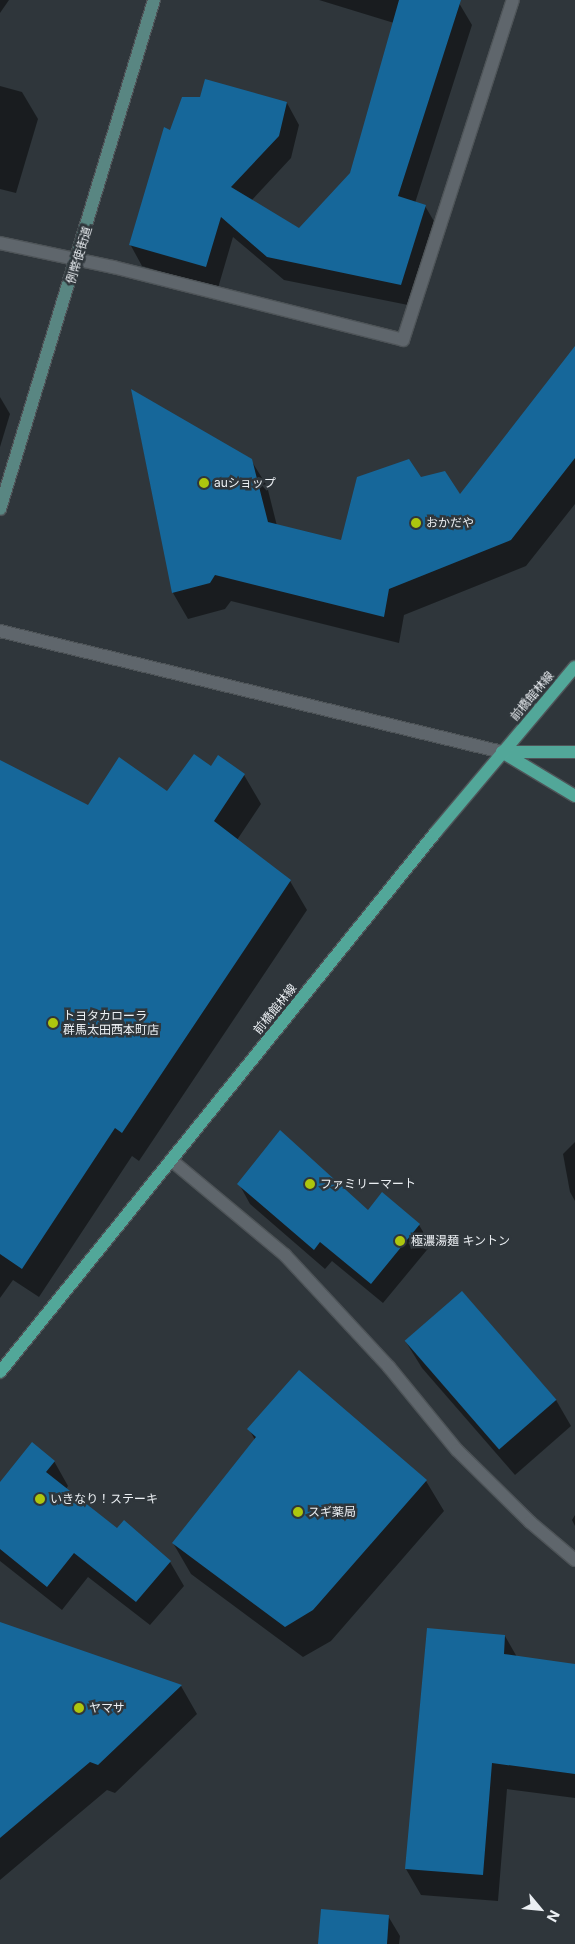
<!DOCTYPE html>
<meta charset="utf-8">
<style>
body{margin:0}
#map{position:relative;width:575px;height:1944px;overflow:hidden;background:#2f363b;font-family:Inter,"Noto Sans JP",sans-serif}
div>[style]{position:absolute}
.shadow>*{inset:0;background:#0007}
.building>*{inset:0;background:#16679a;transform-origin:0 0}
.roads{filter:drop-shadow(1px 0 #4e5458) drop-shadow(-1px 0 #4e5458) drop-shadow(0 1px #4e5458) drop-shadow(0 -1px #4e5458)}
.minor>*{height:12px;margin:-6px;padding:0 6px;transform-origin:6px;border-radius:6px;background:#5f666c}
.tertiary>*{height:12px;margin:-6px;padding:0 6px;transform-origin:6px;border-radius:6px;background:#5f666c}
.secondary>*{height:12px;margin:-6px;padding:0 6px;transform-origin:6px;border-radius:6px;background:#598682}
.primary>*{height:12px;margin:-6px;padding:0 6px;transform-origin:6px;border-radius:6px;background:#52a799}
.dots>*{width:14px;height:14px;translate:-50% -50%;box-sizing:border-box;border:2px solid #2f363b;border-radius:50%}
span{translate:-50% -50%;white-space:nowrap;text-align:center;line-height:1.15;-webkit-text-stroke:5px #2f363b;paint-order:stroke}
.street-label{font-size:12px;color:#ebeff3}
.poi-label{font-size:12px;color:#ebeff3}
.left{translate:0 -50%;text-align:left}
.north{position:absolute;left:515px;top:1884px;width:50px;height:50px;-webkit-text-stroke:4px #2f363b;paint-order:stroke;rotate:118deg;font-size:14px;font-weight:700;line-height:20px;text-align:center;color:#ebeff3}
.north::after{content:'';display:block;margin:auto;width:18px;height:22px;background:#ebeff3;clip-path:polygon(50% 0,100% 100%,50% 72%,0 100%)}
</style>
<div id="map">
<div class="shadow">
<div style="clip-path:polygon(0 0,9px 0,0 13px)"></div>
<div style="clip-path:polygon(319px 0,450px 0,459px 3px,472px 25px,415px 203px,425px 206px,438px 228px,413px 306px,284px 280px,233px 237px,218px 288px,142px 266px,130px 244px,171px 131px,287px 103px,299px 125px,291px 158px,251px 201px,300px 229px,352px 173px,394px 23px)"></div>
<div style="clip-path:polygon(0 86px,22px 92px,38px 119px,16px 193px,0 189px)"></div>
<div style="clip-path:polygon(575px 348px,575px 504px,526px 566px,404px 615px,399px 643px,231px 601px,225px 609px,188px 619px,173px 593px,132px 392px,251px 460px,267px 486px,277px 526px,342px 542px,420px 478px,460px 496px)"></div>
<div style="clip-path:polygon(0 397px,10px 414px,0 447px)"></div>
<div style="clip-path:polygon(0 768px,89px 806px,167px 793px,211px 768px,244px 775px,261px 804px,237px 840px,290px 881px,307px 910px,139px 1161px,132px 1156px,39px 1297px,13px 1280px,0 1298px)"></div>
<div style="clip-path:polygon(575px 1142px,575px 1201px,570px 1192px,563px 1154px)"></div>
<div style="clip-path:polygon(239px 1184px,419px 1225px,431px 1245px,383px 1303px,332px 1261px,325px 1269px,250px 1204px)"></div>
<div style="clip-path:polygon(462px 1293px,556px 1400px,571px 1426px,515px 1475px,422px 1368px,406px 1342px)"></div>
<div style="clip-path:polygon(299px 1372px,426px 1481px,444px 1511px,331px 1641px,303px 1657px,191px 1574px,173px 1543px,255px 1440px,249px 1429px)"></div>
<div style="clip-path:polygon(54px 1461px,68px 1486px,66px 1489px,118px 1530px,170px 1562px,184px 1586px,150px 1625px,88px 1577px,62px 1610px,0 1561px,0 1484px)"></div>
<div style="clip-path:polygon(575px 1515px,575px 1526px,572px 1520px)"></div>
<div style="clip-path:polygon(0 1623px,181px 1686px,197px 1714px,115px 1793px,107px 1790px,0 1880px)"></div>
<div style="clip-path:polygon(505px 1636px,517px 1657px,575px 1665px,575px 1798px,507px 1789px,498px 1901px,421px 1895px,406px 1869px)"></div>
<div style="clip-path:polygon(388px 1916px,400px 1936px,399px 1944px,320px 1944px)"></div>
</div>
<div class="building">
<div style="clip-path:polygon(399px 0,461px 0,398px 196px,426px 205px,401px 285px,267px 257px,221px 217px,206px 267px,129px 245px,164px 127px,170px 130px,182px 97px,200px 97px,205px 79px,287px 102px,279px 136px,231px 187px,299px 228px,350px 173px)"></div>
<div style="clip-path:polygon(575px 346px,575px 458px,511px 540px,389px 589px,384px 617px,215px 575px,210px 583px,172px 593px,131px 389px,252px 459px,268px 522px,341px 540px,357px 477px,409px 459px,421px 477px,445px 471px,460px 494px)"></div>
<div style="clip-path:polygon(194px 754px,211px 766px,218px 755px,245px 774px,214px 821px,291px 880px,122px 1133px,115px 1128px,22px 1269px,0 1254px,0 760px,88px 805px,119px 757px,167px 791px)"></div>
<div style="clip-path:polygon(280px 1130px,368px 1210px,382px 1192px,420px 1224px,371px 1284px,320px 1242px,314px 1250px,237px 1184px)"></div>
<div style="left:462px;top:1291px;width:144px;height:76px;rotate:49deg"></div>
<div style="clip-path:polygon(299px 1370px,427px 1480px,313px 1610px,285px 1627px,172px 1543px,256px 1437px,247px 1429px)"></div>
<div style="clip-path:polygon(32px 1442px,55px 1461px,46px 1472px,117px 1528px,124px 1520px,171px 1561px,136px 1602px,74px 1553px,47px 1587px,0 1549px,0 1482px)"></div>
<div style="clip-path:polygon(0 1622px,182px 1685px,98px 1765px,90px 1762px,0 1838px)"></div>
<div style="clip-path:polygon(427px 1628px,505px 1635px,504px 1654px,575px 1664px,575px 1774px,492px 1763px,483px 1875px,405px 1869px)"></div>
<div style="clip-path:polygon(321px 1909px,389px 1915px,387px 1944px,318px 1944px)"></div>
</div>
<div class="roads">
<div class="minor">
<div style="left:0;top:243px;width:116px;rotate:12deg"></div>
<div style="left:113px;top:267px;width:299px;rotate:14.1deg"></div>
<div style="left:403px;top:340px;width:357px;rotate:-72.1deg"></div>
</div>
<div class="tertiary">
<div style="left:0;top:631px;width:516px;rotate:13.55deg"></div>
<div style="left:171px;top:1160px;width:148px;rotate:39.8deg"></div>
<div style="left:285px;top:1255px;width:153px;rotate:47.1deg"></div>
<div style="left:389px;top:1367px;width:107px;rotate:50.7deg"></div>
<div style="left:457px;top:1450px;width:103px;rotate:44.6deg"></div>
<div style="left:530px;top:1522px;width:59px;rotate:40.2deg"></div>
</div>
<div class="secondary">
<div style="left:0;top:509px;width:532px;rotate:-73.17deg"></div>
</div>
<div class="primary">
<div style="left:502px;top:752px;width:85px;rotate:31.1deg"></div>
<div style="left:502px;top:752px;width:73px"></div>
<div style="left:0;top:1372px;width:693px;rotate:-51.09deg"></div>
<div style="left:435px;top:833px;width:217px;rotate:-49.9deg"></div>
</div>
</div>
<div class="dots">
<div style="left:204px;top:483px;background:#adc60e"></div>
<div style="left:416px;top:523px;background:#adc60e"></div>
<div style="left:53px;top:1023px;background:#adc60e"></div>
<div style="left:310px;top:1184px;background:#adc60e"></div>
<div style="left:400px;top:1241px;background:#adc60e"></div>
<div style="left:40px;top:1499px;background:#adc60e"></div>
<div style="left:298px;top:1512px;background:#adc60e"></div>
<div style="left:79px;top:1708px;background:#adc60e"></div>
</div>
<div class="street-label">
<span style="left:79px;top:255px;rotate:-73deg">例幣使街道</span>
<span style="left:532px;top:696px;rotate:-50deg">前橋館林線</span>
<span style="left:275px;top:1009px;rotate:-51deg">前橋館林線</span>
</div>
<div class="poi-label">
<span class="left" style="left:214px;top:483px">auショップ</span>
<span class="left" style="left:426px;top:523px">おかだや</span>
<span class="left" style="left:63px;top:1023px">トヨタカローラ<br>群馬太田西本町店</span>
<span class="left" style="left:320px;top:1184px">ファミリーマート</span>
<span class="left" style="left:411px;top:1241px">極濃湯麺 キントン</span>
<span class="left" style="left:50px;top:1499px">いきなり！ステーキ</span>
<span class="left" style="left:308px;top:1512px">スギ薬局</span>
<span class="left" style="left:89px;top:1708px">ヤマサ</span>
</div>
<div class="north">N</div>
</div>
